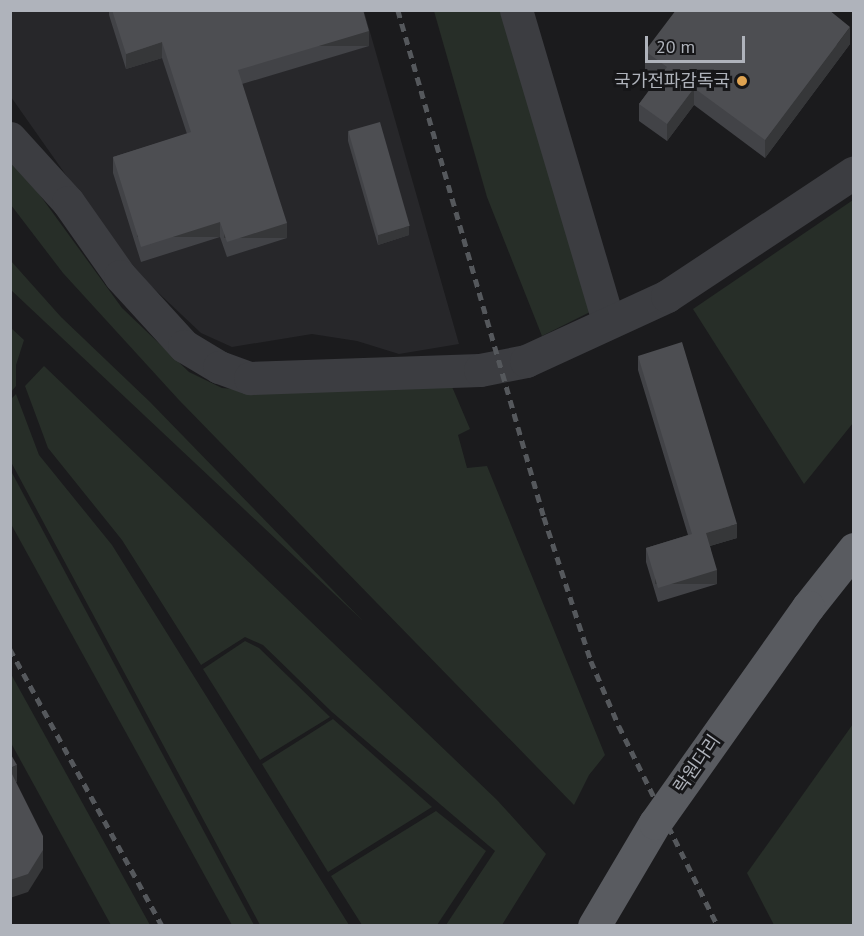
<!DOCTYPE html>
<meta charset="utf-8">
<style>
body{margin:0}
#map{position:relative;width:864px;height:936px;overflow:hidden;background:#1b1b1d;font-family:"PT Sans","Noto Sans KR",sans-serif}
div>[style]{position:absolute}
.built>*{inset:0;background:#27272a}
.green>*{inset:0;background:#272e28}
.minor>*{height:33px;margin:-16.5px;padding:0 16.5px;transform-origin:16.5px;border-radius:16.5px;background:#3c3d41}
.primary>*{height:33px;margin:-16.5px;padding:0 16.5px;transform-origin:16.5px;border-radius:16.5px;background:#595b60}
.rail>*{height:4.5px;margin-top:-2.25px;transform-origin:0;background:repeating-linear-gradient(90deg,#55585c 0 8px,transparent 0 14px)}
.primary-bridge>*{height:33px;margin:-16.5px;padding:0 16.5px;transform-origin:16.5px;border-radius:16.5px;background:#595b60}
.wall>*{inset:0;background:#424347}
.shaded-wall>*{inset:0;background:#363739;transform-origin:0 0}
.building>*{inset:0;background:#4d4e52;transform-origin:0 0}
.dots>*{width:16px;height:16px;translate:-50% -50%;box-sizing:border-box;border:3px solid #161618;border-radius:50%}
span{translate:-50% -50%;white-space:nowrap;text-align:center;line-height:1.15;-webkit-text-stroke:6px #161618;paint-order:stroke}
.poi-label{font-size:18px;color:#afb3bb}
.right{translate:-100% -50%;text-align:right}
.street-label{font-size:18px;color:#afb3bb}
.frame{position:absolute;inset:0;border:12px solid #afb3bb;pointer-events:none}
.scale{position:absolute;left:645px;top:36px;width:100px;height:27px;box-sizing:border-box;border:3px solid #afb3bb;border-top:0;padding-left:8px;font-size:18px;line-height:21px;white-space:nowrap;color:#afb3bb;-webkit-text-stroke:4px #161618;paint-order:stroke}
</style>
<div id="map">
<div class="built">
<div style="clip-path:polygon(10px 11px,364px 11px,459px 344px,399px 354px,357px 341px,312px 334px,232px 347px,201px 333px,130px 266px,11px 97px)"></div>
</div>
<div class="green">
<div style="clip-path:polygon(434px 11px,502px 11px,590px 312px,542px 336px,487px 197px)"></div>
<div style="clip-path:polygon(10px 154px,122px 308px,189px 372px,222px 388px,263px 391px,450px 382px,470px 429px,458px 435px,467px 468px,487px 466px,605px 755px,589px 775px,574px 805px,179px 400px,63px 273px,11px 205px)"></div>
<div style="clip-path:polygon(853px 200px,853px 423px,804px 484px,693px 309px)"></div>
<div style="clip-path:polygon(11px 261px,61px 317px,150px 402px,363px 621px,11px 290px)"></div>
<div style="clip-path:polygon(11px 328px,24px 340px,16px 365px,16px 386px,11px 392px)"></div>
<div style="clip-path:polygon(44px 366px,497px 800px,546px 854px,502px 925px,446px 925px,495px 851px,332px 712px,263px 645px,245px 637px,201px 665px,122px 540px,48px 448px,25px 386px)"></div>
<div style="clip-path:polygon(16px 394px,39px 455px,112px 545px,349px 925px,260px 925px,11px 462px,11px 399px)"></div>
<div style="clip-path:polygon(11px 471px,254px 925px,232px 925px,11px 524px)"></div>
<div style="clip-path:polygon(245px 641px,259px 648px,330px 717px,260px 760px,203px 669px)"></div>
<div style="clip-path:polygon(10px 674px,11px 674px,150px 925px,111px 925px,11px 743px)"></div>
<div style="clip-path:polygon(333px 719px,432px 807px,328px 872px,262px 764px)"></div>
<div style="clip-path:polygon(853px 724px,853px 925px,774px 925px,747px 873px)"></div>
<div style="clip-path:polygon(436px 811px,486px 851px,437px 925px,362px 925px,331px 876px)"></div>
</div>
<div class="minor">
<div style="left:516px;top:10px;width:323px;rotate:73.5deg"></div>
<div style="left:10px;top:138px;width:86px;rotate:47.8deg"></div>
<div style="left:68px;top:202px;width:90px;rotate:54.9deg"></div>
<div style="left:120px;top:276px;width:95px;rotate:47.6deg"></div>
<div style="left:184px;top:346px;width:41px;rotate:31deg"></div>
<div style="left:219px;top:367px;width:33px;rotate:20deg"></div>
<div style="left:250px;top:378px;width:230px;rotate:-2deg"></div>
<div style="left:480px;top:370px;width:47px;rotate:-11.1deg"></div>
<div style="left:526px;top:361px;width:155px;rotate:-24.7deg"></div>
<div style="left:667px;top:296px;width:224px;rotate:-33.5deg"></div>
</div>
<div class="primary">
<div style="left:808px;top:607px;width:74px;rotate:-51.6deg"></div>
<div style="left:594px;top:926px;width:120px;rotate:-59.4deg"></div>
</div>
<div class="rail">
<div style="left:398px;top:10px;width:528px;rotate:73.94deg"></div>
<div style="left:544px;top:517px;width:151px;rotate:71.9deg"></div>
<div style="left:591px;top:661px;width:71px;rotate:66.7deg"></div>
<div style="left:619px;top:726px;width:223px;rotate:63.7deg"></div>
<div style="left:10px;top:649px;width:316px;rotate:61.2deg"></div>
</div>
<div class="primary-bridge">
<div style="left:655px;top:823px;width:265px;rotate:-54.7deg"></div>
</div>
<div class="wall">
<div style="clip-path:polygon(109px 10px,363px 10px,369px 46px,242px 84px,287px 238px,227px 257px,220px 237px,141px 262px,113px 173px,113px 157px,187px 134px,162px 58px,126px 69px,109px 15px)"></div>
<div style="clip-path:polygon(850px 44px,765px 158px,694px 105px,667px 141px,639px 121px,639px 104px,658px 78px,645px 69px,645px 51px)"></div>
<div style="clip-path:polygon(348px 131px,409px 235px,378px 245px,348px 141px)"></div>
<div style="clip-path:polygon(638px 356px,737px 538px,710px 546px,717px 584px,658px 602px,646px 562px,646px 548px,688px 535px,638px 370px)"></div>
</div>
<div class="shaded-wall">
<div style="clip-path:polygon(850px 27px,850px 44px,765px 158px,765px 140px)"></div>
<div style="left:369px;top:31px;width:15px;height:137px;rotate:90deg"></div>
<div style="clip-path:polygon(162px 42px,162px 58px,126px 69px,126px 54px)"></div>
<div style="clip-path:polygon(694px 88px,694px 105px,667px 141px,667px 124px)"></div>
<div style="left:220px;top:222px;width:15px;height:83px;rotate:90deg"></div>
<div style="left:287px;top:223px;width:15px;height:63px;rotate:90deg"></div>
<div style="clip-path:polygon(409px 226px,409px 235px,378px 245px,378px 235px)"></div>
<div style="clip-path:polygon(737px 524px,737px 538px,706px 547px,706px 533px)"></div>
<div style="left:717px;top:570px;width:14px;height:62px;rotate:90deg"></div>
<div style="clip-path:polygon(17px 765px,17px 782px,10px 786px,10px 768px)"></div>
<div style="clip-path:polygon(43px 836px,43px 868px,28px 892px,10px 898px,10px 880px)"></div>
</div>
<div class="building">
<div style="clip-path:polygon(112px 10px,363px 10px,369px 31px,238px 70px,287px 223px,227px 242px,220px 222px,141px 247px,113px 157px,191px 132px,162px 42px,126px 54px)"></div>
<div style="clip-path:polygon(676px 10px,829px 10px,850px 27px,765px 140px,694px 88px,667px 124px,639px 104px,667px 67px,645px 51px)"></div>
<div style="left:380px;top:122px;width:108px;height:33px;rotate:74deg"></div>
<div style="clip-path:polygon(682px 342px,737px 524px,706px 533px,717px 570px,658px 588px,646px 548px,692px 534px,638px 356px)"></div>
<div style="clip-path:polygon(10px 753px,17px 765px,10px 768px)"></div>
<div style="clip-path:polygon(10px 770px,43px 836px,43px 850px,28px 874px,10px 880px)"></div>
</div>
<div class="dots">
<div style="left:742px;top:81px;background:#dfa351"></div>
</div>
<div class="poi-label">
<span class="right" style="left:730px;top:81px">국가전파감독국</span>
</div>
<div class="street-label">
<span style="left:697px;top:764px;rotate:-55deg">락원다리</span>
</div>
<div class="frame"></div>
<div class="scale">20 m</div>
</div>
